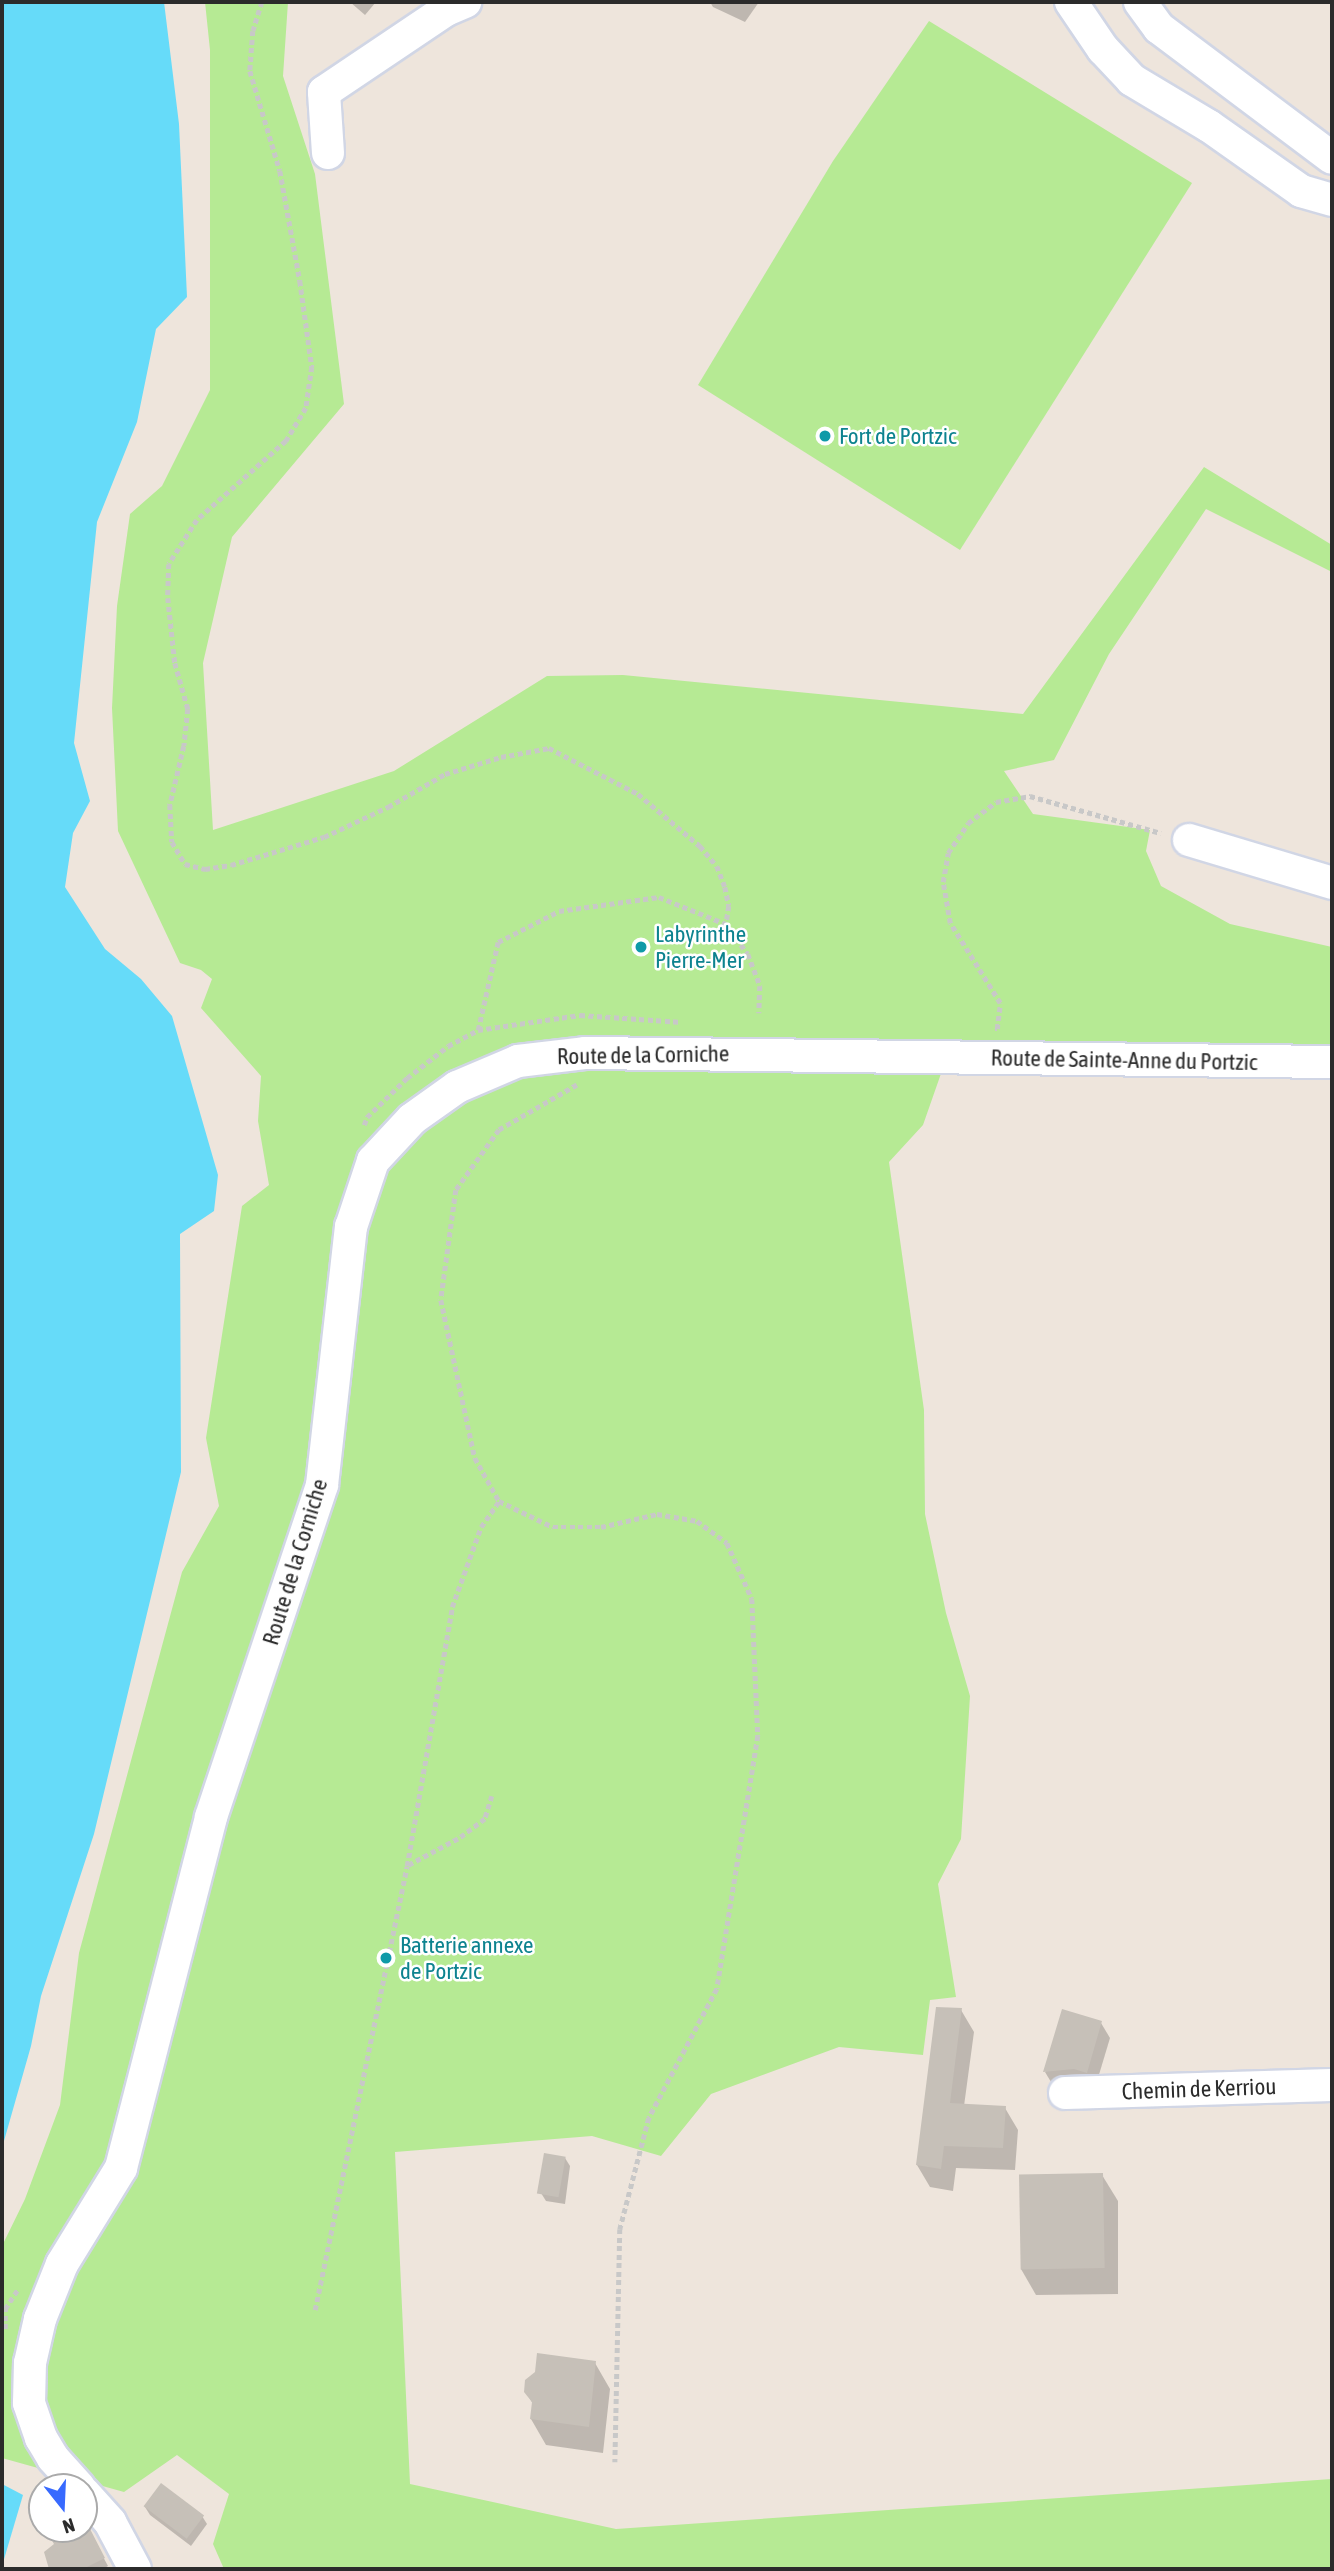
<!DOCTYPE html>
<style>
body{margin:0}
#map{position:relative;width:1334px;height:2571px;overflow:hidden;background:#eee5dc;font-family:"Asap Condensed",sans-serif}
div>[style]{position:absolute}
.green>*{inset:0;background:#b6ea94}
.water>*{inset:0;background:#66dbf9}
.shadow>*{inset:0;background:#0003}
.building>*{inset:0;background:#c6c0b8;transform-origin:0 0}
.path>*{height:4.5px;margin-top:-2.25px;transform-origin:0;background:repeating-linear-gradient(90deg,#c8c8c8 0 5px,transparent 0 8.5px)}
.roads{filter:drop-shadow(2px 0 #d1d6e5) drop-shadow(-2px 0 #d1d6e5) drop-shadow(0 2px #d1d6e5) drop-shadow(0 -2px #d1d6e5)}
.minor>*{height:32px;margin:-16px;padding:0 16px;transform-origin:16px;border-radius:16px;background:#fff}
.dots>*{width:19px;height:19px;translate:-50% -50%;box-sizing:border-box;border:4px solid #fff;border-radius:50%}
span{translate:-50% -50%;white-space:nowrap;text-align:center;line-height:1.15;-webkit-text-stroke:5px #fff;paint-order:stroke}
.culture-label{font-size:23px;color:#0d838f}
.left{translate:0 -50%;text-align:left}
.street-label{font-size:23px;color:#2b2b2b}
.frame{position:absolute;inset:0;border:4px solid #2b2b2b;pointer-events:none}
.north{position:absolute;left:28px;top:2473px;width:70px;height:70px;box-sizing:border-box;background:#fff;border:2px solid #aaa;border-radius:50%;rotate:162deg;font-size:19px;font-weight:700;line-height:28px;text-align:center;color:#2b2b2b}
.north::after{content:'';display:block;margin:auto;width:24px;height:32px;background:#386aff;clip-path:polygon(50% 0,100% 100%,50% 72%,0 100%)}
</style>
<div id="map">
<div class="green">
<div style="clip-path:polygon(205px 2px,288px 2px,283px 76px,315px 174px,344px 404px,232px 537px,203px 663px,213px 830px,394px 771px,547px 676px,623px 675px,1023px 714px,1204px 467px,1332px 545px,1332px 572px,1206px 509px,1109px 654px,1054px 760px,1004px 771px,1033px 814px,1150px 830px,1146px 851px,1161px 886px,1230px 924px,1332px 947px,1332px 1046px,951px 1045px,923px 1125px,889px 1162px,924px 1410px,925px 1514px,946px 1613px,970px 1696px,961px 1839px,938px 1884px,956px 1997px,930px 2000px,923px 2055px,839px 2047px,711px 2094px,661px 2156px,592px 2136px,395px 2152px,410px 2484px,616px 2529px,1332px 2479px,1332px 2569px,224px 2569px,213px 2544px,229px 2494px,177px 2455px,124px 2492px,2px 2458px,2px 2246px,25px 2199px,60px 2105px,79px 1953px,182px 1572px,219px 1506px,206px 1438px,242px 1206px,269px 1185px,258px 1121px,261px 1076px,201px 1008px,212px 979px,201px 970px,180px 963px,118px 831px,112px 708px,117px 606px,130px 514px,162px 486px,210px 390px,210px 50px)"></div>
<div style="clip-path:polygon(929px 21px,1192px 183px,960px 550px,698px 385px,833px 161px)"></div>
</div>
<div class="water">
<div style="clip-path:polygon(2px 2px,164px 2px,179px 124px,187px 297px,156px 329px,137px 422px,97px 522px,74px 743px,90px 801px,73px 833px,65px 887px,105px 949px,141px 979px,172px 1016px,218px 1175px,214px 1211px,180px 1234px,181px 1472px,94px 1834px,41px 1996px,31px 2046px,2px 2148px)"></div>
<div style="clip-path:polygon(2px 2484px,23px 2495px,2px 2566px)"></div>
</div>
<div class="shadow">
<div style="clip-path:polygon(350px 2px,376px 2px,365px 15px)"></div>
<div style="clip-path:polygon(710px 2px,759px 2px,745px 22px,713px 7px)"></div>
<div style="clip-path:polygon(961px 2010px,974px 2032px,964px 2106px,1005px 2108px,1018px 2130px,1015px 2170px,956px 2168px,953px 2191px,930px 2187px,917px 2165px)"></div>
<div style="clip-path:polygon(1101px 2023px,1110px 2038px,1095px 2088px,1054px 2087px,1045px 2072px)"></div>
<div style="clip-path:polygon(565px 2158px,570px 2166px,565px 2204px,546px 2201px,541px 2193px)"></div>
<div style="clip-path:polygon(1102px 2175px,1118px 2201px,1118px 2294px,1036px 2295px,1021px 2269px)"></div>
<div style="clip-path:polygon(595px 2363px,610px 2389px,603px 2453px,546px 2445px,531px 2419px,533px 2404px,526px 2392px)"></div>
<div style="clip-path:polygon(145px 2507px,202px 2516px,207px 2524px,191px 2546px,150px 2515px)"></div>
<div style="clip-path:polygon(42px 2511px,42px 2522px,37px 2514px)"></div>
<div style="clip-path:polygon(87px 2527px,108px 2566px,103px 2569px,52px 2569px,49px 2565px,56px 2544px,46px 2529px,71px 2529px,73px 2534px)"></div>
</div>
<div class="building">
<div style="clip-path:polygon(936px 2007px,962px 2008px,950px 2103px,1006px 2106px,1003px 2148px,944px 2146px,941px 2169px,916px 2165px)"></div>
<div style="clip-path:polygon(1062px 2009px,1102px 2021px,1087px 2073px,1074px 2069px,1043px 2072px)"></div>
<div style="left:544px;top:2153px;width:22px;height:41px;rotate:10deg"></div>
<div style="left:1103px;top:2173px;width:95px;height:84px;rotate:89deg"></div>
<div style="clip-path:polygon(537px 2353px,596px 2361px,589px 2427px,530px 2419px,532px 2402px,524px 2392px,525px 2380px,535px 2372px)"></div>
<div style="left:161px;top:2483px;width:54px;height:29px;rotate:37deg"></div>
<div style="clip-path:polygon(88px 2525px,105px 2558px,83px 2569px,49px 2569px,44px 2552px,54px 2544px,45px 2529px,84px 2529px)"></div>
</div>
<div class="path">
<div style="left:262px;top:2px;width:30px;rotate:107deg"></div>
<div style="left:253px;top:31px;width:40px;rotate:94.3deg"></div>
<div style="left:250px;top:71px;width:104px;rotate:73.3deg"></div>
<div style="left:280px;top:171px;width:112px;rotate:79.7deg"></div>
<div style="left:300px;top:281px;width:87px;rotate:82.1deg"></div>
<div style="left:312px;top:367px;width:41px;rotate:98.3deg"></div>
<div style="left:306px;top:408px;width:39px;rotate:121deg"></div>
<div style="left:286px;top:441px;width:119px;rotate:138.4deg"></div>
<div style="left:197px;top:520px;width:52px;rotate:122.5deg"></div>
<div style="left:169px;top:564px;width:34px;rotate:92deg"></div>
<div style="left:168px;top:598px;width:65px;rotate:83.9deg"></div>
<div style="left:175px;top:663px;width:48px;rotate:74.2deg"></div>
<div style="left:188px;top:709px;width:37px;rotate:96deg"></div>
<div style="left:184px;top:746px;width:61px;rotate:103.3deg"></div>
<div style="left:170px;top:805px;width:37px;rotate:87deg"></div>
<div style="left:172px;top:842px;width:26px;rotate:59deg"></div>
<div style="left:185px;top:864px;width:21px;rotate:14deg"></div>
<div style="left:205px;top:869px;width:26px;rotate:-9deg"></div>
<div style="left:231px;top:865px;width:97px;rotate:-16.8deg"></div>
<div style="left:324px;top:837px;width:71px;rotate:-25.1deg"></div>
<div style="left:388px;top:807px;width:66px;rotate:-30.1deg"></div>
<div style="left:445px;top:774px;width:59px;rotate:-16.9deg"></div>
<div style="left:501px;top:757px;width:49px;rotate:-10.6deg"></div>
<div style="left:549px;top:748px;width:100px;rotate:27.3deg"></div>
<div style="left:638px;top:794px;width:81px;rotate:40deg"></div>
<div style="left:700px;top:846px;width:26px;rotate:50deg"></div>
<div style="left:717px;top:866px;width:22px;rotate:69deg"></div>
<div style="left:725px;top:887px;width:19px;rotate:78deg"></div>
<div style="left:729px;top:906px;width:18px;rotate:99deg"></div>
<div style="left:995px;top:1029px;width:2px"></div>
<div style="left:997px;top:1029px;width:26px;rotate:-83deg"></div>
<div style="left:1000px;top:1003px;width:94px;rotate:-122deg"></div>
<div style="left:950px;top:923px;width:42px;rotate:-99.7deg"></div>
<div style="left:943px;top:882px;width:29px;rotate:-80deg"></div>
<div style="left:948px;top:853px;width:36px;rotate:-56deg"></div>
<div style="left:968px;top:823px;width:35px;rotate:-37deg"></div>
<div style="left:996px;top:802px;width:35px;rotate:-10deg"></div>
<div style="left:1030px;top:796px;width:136px;rotate:15.8deg"></div>
<div style="left:478px;top:1030px;width:90px;rotate:-77.2deg"></div>
<div style="left:498px;top:942px;width:68px;rotate:-26.9deg"></div>
<div style="left:559px;top:911px;width:101px;rotate:-8deg"></div>
<div style="left:659px;top:897px;width:72px;rotate:21.9deg"></div>
<div style="left:726px;top:924px;width:37px;rotate:54deg"></div>
<div style="left:748px;top:954px;width:34px;rotate:69deg"></div>
<div style="left:760px;top:986px;width:27px;rotate:92deg"></div>
<div style="left:577px;top:1085px;width:90px;rotate:150deg"></div>
<div style="left:499px;top:1130px;width:74px;rotate:125.6deg"></div>
<div style="left:456px;top:1190px;width:111px;rotate:97.8deg"></div>
<div style="left:441px;top:1300px;width:162px;rotate:77.9deg"></div>
<div style="left:475px;top:1458px;width:49px;rotate:60.8deg"></div>
<div style="left:499px;top:1501px;width:60px;rotate:25.7deg"></div>
<div style="left:553px;top:1527px;width:48px"></div>
<div style="left:601px;top:1527px;width:57px;rotate:-13.1deg"></div>
<div style="left:657px;top:1514px;width:41px;rotate:9.9deg"></div>
<div style="left:697px;top:1521px;width:37px;rotate:36deg"></div>
<div style="left:727px;top:1543px;width:61px;rotate:65.9deg"></div>
<div style="left:752px;top:1599px;width:137px;rotate:87.5deg"></div>
<div style="left:758px;top:1736px;width:256px;rotate:99.2deg"></div>
<div style="left:717px;top:1989px;width:146px;rotate:117.8deg"></div>
<div style="left:649px;top:2118px;width:115px;rotate:104.6deg"></div>
<div style="left:620px;top:2229px;width:233px;rotate:91.2deg"></div>
<div style="left:364px;top:1125px;width:9px;rotate:-69deg"></div>
<div style="left:367px;top:1117px;width:56px;rotate:-44.3deg"></div>
<div style="left:407px;top:1078px;width:52px;rotate:-38deg"></div>
<div style="left:448px;top:1046px;width:34px;rotate:-28deg"></div>
<div style="left:478px;top:1030px;width:103px;rotate:-8.4deg"></div>
<div style="left:580px;top:1015px;width:102px;rotate:3.9deg"></div>
<div style="left:492px;top:1796px;width:24px;rotate:107deg"></div>
<div style="left:485px;top:1819px;width:34px;rotate:143deg"></div>
<div style="left:458px;top:1839px;width:58px;rotate:152.1deg"></div>
<div style="left:407px;top:1866px;width:263px;rotate:-80.1deg"></div>
<div style="left:452px;top:1607px;width:85px;rotate:-70.1deg"></div>
<div style="left:481px;top:1527px;width:32px;rotate:-55deg"></div>
<div style="left:315px;top:2310px;width:453px;rotate:-78.3deg"></div>
<div style="left:5px;top:2329px;width:20px;rotate:-90deg"></div>
<div style="left:5px;top:2309px;width:24px;rotate:-57deg"></div>
</div>
<div class="roads">
<div class="minor">
<div style="left:1071px;top:2px;width:57px;rotate:55.8deg"></div>
<div style="left:1103px;top:49px;width:42px;rotate:46.9deg"></div>
<div style="left:1132px;top:80px;width:90px;rotate:30.9deg"></div>
<div style="left:1209px;top:126px;width:113px;rotate:35.2deg"></div>
<div style="left:1301px;top:191px;width:32px;rotate:16deg"></div>
<div style="left:1140px;top:2px;width:32px;rotate:54deg"></div>
<div style="left:1159px;top:28px;width:216px;rotate:36.9deg"></div>
<div style="left:328px;top:153px;width:61px;rotate:-93.8deg"></div>
<div style="left:324px;top:92px;width:147px;rotate:-33.9deg"></div>
<div style="left:446px;top:10px;width:21px;rotate:-23deg"></div>
<div style="left:1189px;top:840px;width:149px;rotate:16.7deg"></div>
<div style="left:1065px;top:2093px;width:267px;rotate:-1.7deg"></div>
<div style="left:79px;top:2487px;width:39px;rotate:-132deg"></div>
<div style="left:53px;top:2458px;width:23px;rotate:-121deg"></div>
<div style="left:41px;top:2438px;width:37px;rotate:-109deg"></div>
<div style="left:29px;top:2403px;width:40px;rotate:-88.6deg"></div>
<div style="left:30px;top:2363px;width:45px;rotate:-77.2deg"></div>
<div style="left:40px;top:2319px;width:59px;rotate:-68.2deg"></div>
<div style="left:62px;top:2264px;width:113px;rotate:-58.4deg"></div>
<div style="left:121px;top:2168px;width:362px;rotate:-75.6deg"></div>
<div style="left:211px;top:1817px;width:350px;rotate:-71.5deg"></div>
<div style="left:322px;top:1485px;width:260px;rotate:-83.6deg"></div>
<div style="left:351px;top:1227px;width:70px;rotate:-71.6deg"></div>
<div style="left:373px;top:1161px;width:57px;rotate:-47.1deg"></div>
<div style="left:412px;top:1119px;width:55px;rotate:-35.4deg"></div>
<div style="left:457px;top:1087px;width:66px;rotate:-23.1deg"></div>
<div style="left:518px;top:1061px;width:67px;rotate:-6.8deg"></div>
<div style="left:585px;top:1053px;width:747px;rotate:0.69deg"></div>
<div style="left:84px;top:2493px;width:39px;rotate:48deg"></div>
<div style="left:110px;top:2522px;width:53px;rotate:62deg"></div>
</div>
</div>
<div class="dots">
<div style="left:825px;top:436px;background:#0f9aa8"></div>
<div style="left:641px;top:947px;background:#0f9aa8"></div>
<div style="left:386px;top:1958px;background:#0f9aa8"></div>
</div>
<div class="culture-label">
<span class="left" style="left:839px;top:436px">Fort de Portzic</span>
<span class="left" style="left:655px;top:947px">Labyrinthe<br>Pierre-Mer</span>
<span class="left" style="left:400px;top:1958px">Batterie annexe<br>de Portzic</span>
</div>
<div class="street-label">
<span style="left:643px;top:1055px;rotate:-1deg">Route de la Corniche</span>
<span style="left:1124px;top:1060px;rotate:1deg">Route de Sainte-Anne du Portzic</span>
<span style="left:295px;top:1562px;rotate:-73deg">Route de la Corniche</span>
<span style="left:1199px;top:2089px;rotate:-2deg">Chemin de Kerriou</span>
</div>
<div class="frame"></div>
<div class="north">N</div>
</div>
